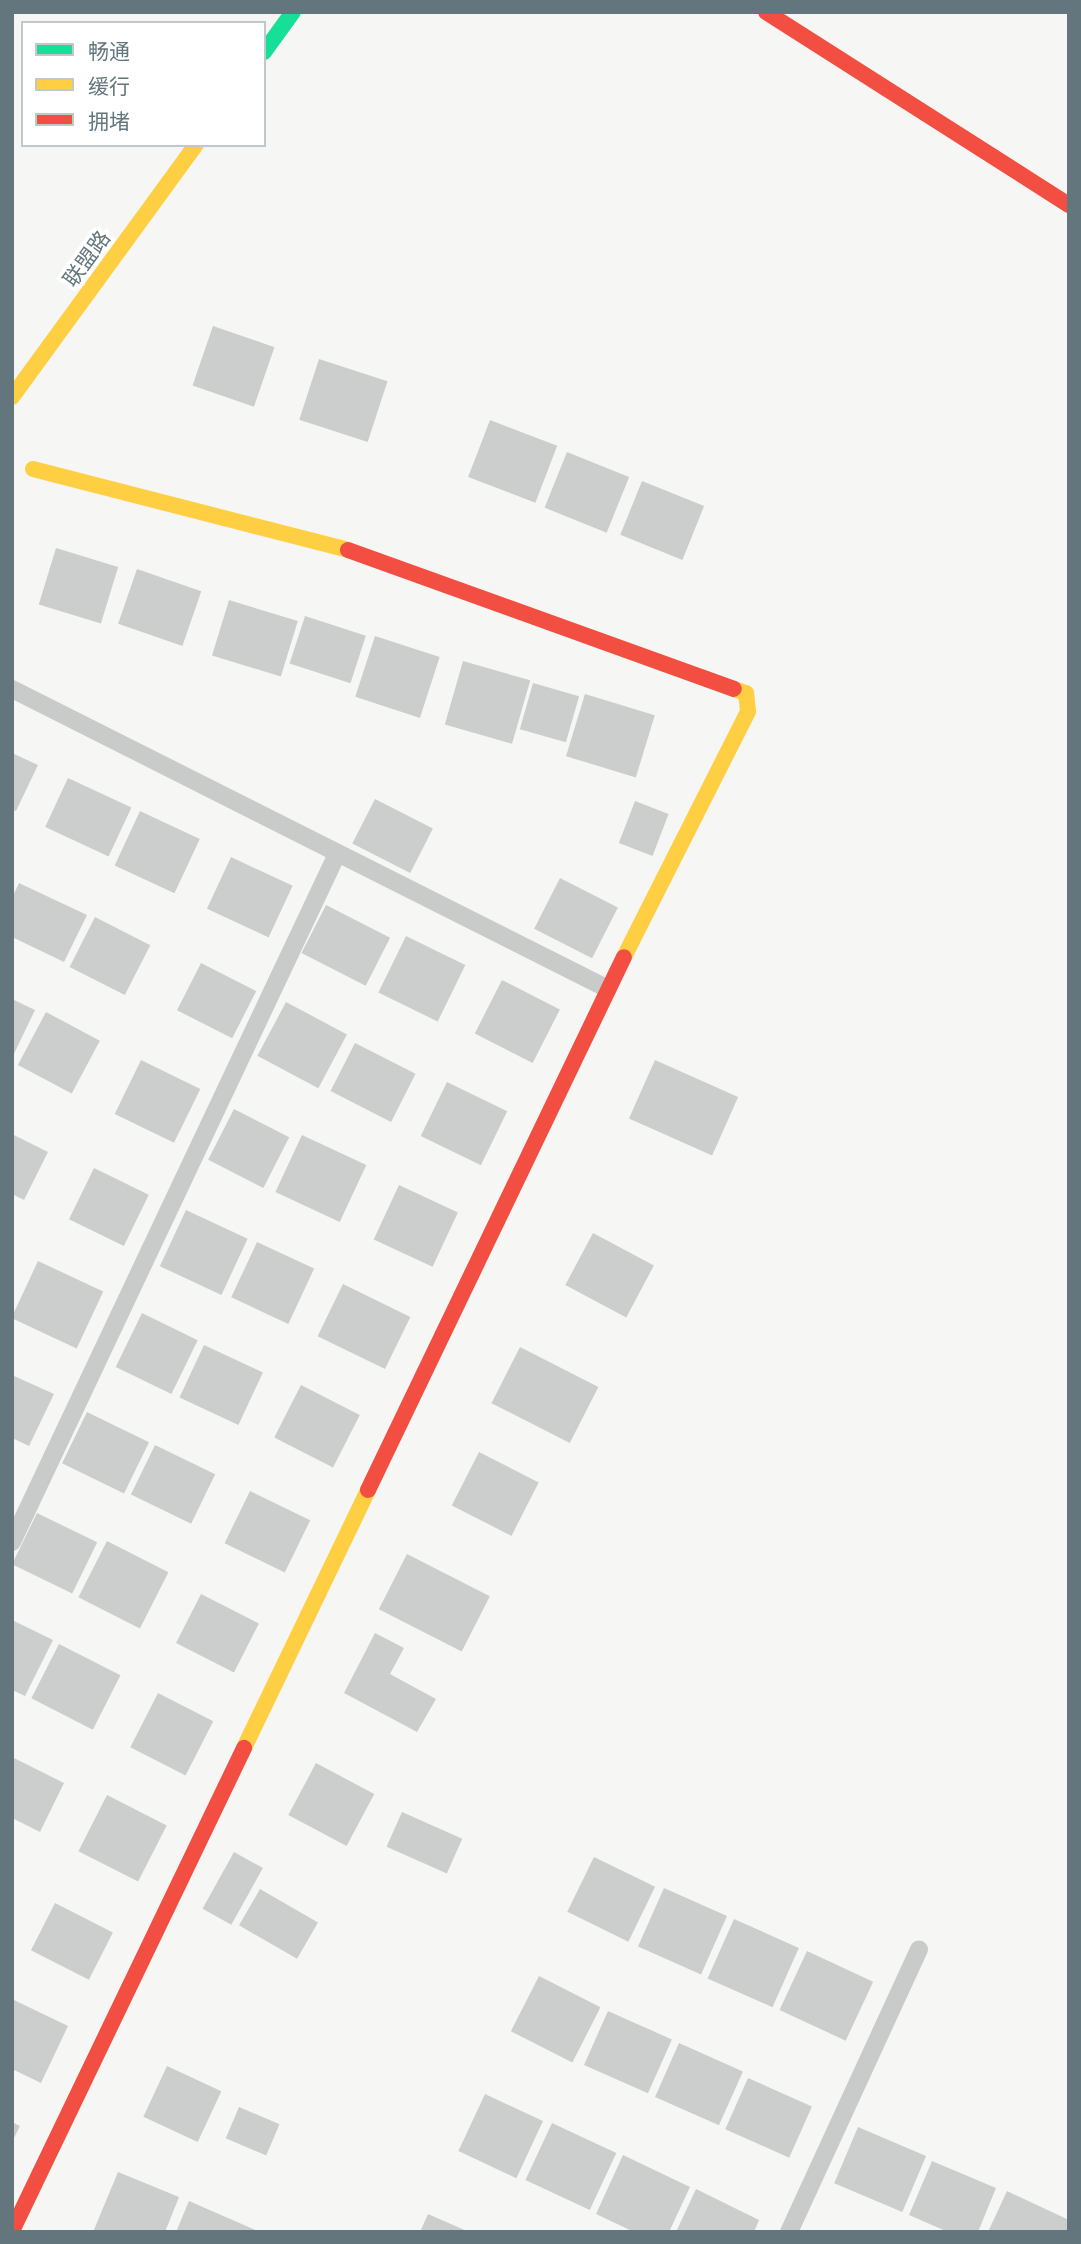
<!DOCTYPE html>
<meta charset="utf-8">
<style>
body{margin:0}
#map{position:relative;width:1081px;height:2244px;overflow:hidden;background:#f6f6f5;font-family:Arial,"Noto Sans SC",sans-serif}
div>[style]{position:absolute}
.building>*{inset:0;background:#cccece;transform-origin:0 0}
.lane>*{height:18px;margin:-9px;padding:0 9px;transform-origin:9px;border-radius:9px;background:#c9cbca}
.fast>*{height:16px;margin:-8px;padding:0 8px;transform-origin:8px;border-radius:8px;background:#16e098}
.slow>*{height:16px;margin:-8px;padding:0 8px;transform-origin:8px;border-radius:8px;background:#ffcf43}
.jam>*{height:16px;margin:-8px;padding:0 8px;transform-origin:8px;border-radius:8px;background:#f24e42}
span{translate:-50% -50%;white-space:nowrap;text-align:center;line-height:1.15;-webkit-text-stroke:7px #fff;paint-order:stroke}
.street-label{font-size:21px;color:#63767e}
.frame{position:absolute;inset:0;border:14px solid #63767e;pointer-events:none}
.legend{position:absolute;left:21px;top:21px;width:245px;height:126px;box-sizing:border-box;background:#fff;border:2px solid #c1c8cb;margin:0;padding:9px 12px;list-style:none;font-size:21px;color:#63767e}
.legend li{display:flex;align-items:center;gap:14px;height:35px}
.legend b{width:35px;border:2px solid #c1c8cb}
</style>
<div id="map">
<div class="building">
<div style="left:213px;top:326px;width:65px;height:63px;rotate:19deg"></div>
<div style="left:319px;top:359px;width:72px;height:64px;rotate:18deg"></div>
<div style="left:490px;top:420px;width:72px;height:61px;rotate:21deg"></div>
<div style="left:567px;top:452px;width:67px;height:60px;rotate:22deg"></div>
<div style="left:642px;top:481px;width:67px;height:58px;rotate:22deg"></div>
<div style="left:56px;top:548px;width:65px;height:59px;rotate:17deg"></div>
<div style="left:137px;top:569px;width:68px;height:58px;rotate:19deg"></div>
<div style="left:229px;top:600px;width:72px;height:58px;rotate:17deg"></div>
<div style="left:305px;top:616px;width:64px;height:50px;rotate:18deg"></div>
<div style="left:375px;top:636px;width:68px;height:64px;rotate:18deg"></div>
<div style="left:463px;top:661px;width:70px;height:66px;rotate:16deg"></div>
<div style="left:533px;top:683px;width:48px;height:48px;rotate:16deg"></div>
<div style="left:585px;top:694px;width:73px;height:65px;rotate:17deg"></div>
<div style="clip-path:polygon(12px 753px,38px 765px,16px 811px,12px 810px)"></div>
<div style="left:68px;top:778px;width:70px;height:54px;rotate:25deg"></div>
<div style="left:375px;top:799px;width:65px;height:50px;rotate:27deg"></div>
<div style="left:635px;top:801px;width:36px;height:45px;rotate:21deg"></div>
<div style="left:140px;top:811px;width:66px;height:60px;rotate:25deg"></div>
<div style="left:231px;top:857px;width:68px;height:57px;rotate:25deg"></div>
<div style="left:560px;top:878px;width:65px;height:57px;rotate:27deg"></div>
<div style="clip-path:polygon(19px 883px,87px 915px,64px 962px,12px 937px,12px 898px)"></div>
<div style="left:326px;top:905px;width:72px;height:54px;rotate:27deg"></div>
<div style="left:95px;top:917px;width:62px;height:56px;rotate:27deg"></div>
<div style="left:406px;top:936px;width:66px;height:63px;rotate:26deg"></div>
<div style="left:201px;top:963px;width:62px;height:53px;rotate:27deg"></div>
<div style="left:502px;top:980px;width:65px;height:60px;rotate:27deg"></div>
<div style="clip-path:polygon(12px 999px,35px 1010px,12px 1058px)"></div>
<div style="left:286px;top:1002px;width:69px;height:61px;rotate:28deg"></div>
<div style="left:46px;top:1012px;width:61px;height:60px;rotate:28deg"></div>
<div style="left:355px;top:1043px;width:68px;height:54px;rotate:27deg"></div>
<div style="left:141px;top:1060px;width:66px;height:60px;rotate:26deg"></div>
<div style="left:655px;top:1060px;width:91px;height:64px;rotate:24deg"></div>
<div style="left:447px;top:1082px;width:67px;height:60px;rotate:26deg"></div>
<div style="left:234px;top:1109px;width:62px;height:57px;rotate:27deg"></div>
<div style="clip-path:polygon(12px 1134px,48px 1152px,24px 1200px,12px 1194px)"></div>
<div style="left:302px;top:1135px;width:71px;height:63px;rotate:25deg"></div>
<div style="left:94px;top:1168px;width:61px;height:57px;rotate:26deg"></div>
<div style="left:399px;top:1185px;width:65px;height:60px;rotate:25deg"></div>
<div style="left:186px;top:1210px;width:68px;height:62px;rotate:25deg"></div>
<div style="left:593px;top:1233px;width:69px;height:59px;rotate:28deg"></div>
<div style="left:257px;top:1242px;width:63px;height:61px;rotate:25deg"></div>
<div style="left:38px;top:1261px;width:72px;height:63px;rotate:25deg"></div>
<div style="left:343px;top:1284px;width:75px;height:58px;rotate:26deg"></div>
<div style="left:142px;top:1313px;width:62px;height:60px;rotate:26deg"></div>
<div style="left:204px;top:1345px;width:65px;height:58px;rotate:25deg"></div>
<div style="left:520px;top:1347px;width:88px;height:63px;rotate:27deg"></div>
<div style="clip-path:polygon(12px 1375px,54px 1394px,29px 1446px,12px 1438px)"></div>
<div style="left:301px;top:1385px;width:66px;height:59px;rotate:27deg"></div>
<div style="left:87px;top:1412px;width:69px;height:57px;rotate:26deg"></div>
<div style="left:155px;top:1445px;width:67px;height:55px;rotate:26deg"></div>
<div style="left:479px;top:1452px;width:67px;height:60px;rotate:27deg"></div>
<div style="left:250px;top:1491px;width:67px;height:58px;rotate:26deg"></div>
<div style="left:37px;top:1513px;width:67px;height:57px;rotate:26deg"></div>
<div style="left:107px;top:1541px;width:69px;height:63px;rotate:27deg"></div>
<div style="left:407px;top:1554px;width:93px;height:62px;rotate:27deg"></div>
<div style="left:201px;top:1594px;width:65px;height:55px;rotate:27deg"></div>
<div style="clip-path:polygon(12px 1620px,53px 1640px,25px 1696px,12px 1690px)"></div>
<div style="clip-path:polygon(375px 1633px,404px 1648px,390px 1674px,436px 1699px,417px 1732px,344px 1693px)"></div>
<div style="left:59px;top:1644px;width:69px;height:61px;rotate:27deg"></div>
<div style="left:158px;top:1693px;width:62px;height:61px;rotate:27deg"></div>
<div style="clip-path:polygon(12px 1757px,64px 1783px,40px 1832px,12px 1818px)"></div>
<div style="left:316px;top:1763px;width:66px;height:59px;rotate:28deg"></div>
<div style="left:107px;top:1795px;width:67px;height:63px;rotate:27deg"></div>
<div style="left:402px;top:1812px;width:66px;height:38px;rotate:24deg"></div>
<div style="left:234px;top:1852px;width:33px;height:65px;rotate:29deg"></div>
<div style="left:594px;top:1857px;width:68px;height:61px;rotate:26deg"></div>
<div style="left:664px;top:1888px;width:69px;height:64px;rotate:24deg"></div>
<div style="left:260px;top:1889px;width:67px;height:42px;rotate:30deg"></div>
<div style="left:55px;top:1903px;width:65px;height:53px;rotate:27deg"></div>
<div style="left:734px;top:1919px;width:71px;height:65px;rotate:24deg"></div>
<div style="left:807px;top:1951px;width:73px;height:65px;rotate:25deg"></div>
<div style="left:539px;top:1976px;width:69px;height:62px;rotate:27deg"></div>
<div style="clip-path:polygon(12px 1999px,68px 2026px,41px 2083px,12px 2069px)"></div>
<div style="left:608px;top:2011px;width:70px;height:59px;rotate:24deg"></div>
<div style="left:679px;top:2043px;width:70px;height:59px;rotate:24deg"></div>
<div style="left:167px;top:2066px;width:60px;height:56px;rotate:25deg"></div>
<div style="left:748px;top:2078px;width:70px;height:56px;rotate:24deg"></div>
<div style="left:485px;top:2094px;width:64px;height:63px;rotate:25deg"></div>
<div style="left:239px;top:2107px;width:44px;height:34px;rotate:23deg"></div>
<div style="clip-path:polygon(12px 2122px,20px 2126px,12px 2142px)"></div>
<div style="left:552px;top:2123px;width:71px;height:63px;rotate:25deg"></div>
<div style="left:858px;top:2127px;width:74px;height:61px;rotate:23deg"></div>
<div style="clip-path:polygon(623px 2155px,690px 2187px,669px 2232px,634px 2232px,596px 2214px)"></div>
<div style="clip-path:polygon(932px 2161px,996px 2188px,978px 2232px,948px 2232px,909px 2215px)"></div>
<div style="clip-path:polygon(118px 2172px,179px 2197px,165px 2232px,93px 2232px)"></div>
<div style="clip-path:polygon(696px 2189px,759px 2220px,754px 2232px,676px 2232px)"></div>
<div style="clip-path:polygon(1007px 2191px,1069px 2220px,1067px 2232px,988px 2232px)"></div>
<div style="clip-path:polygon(189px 2201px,260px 2232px,176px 2232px)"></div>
<div style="clip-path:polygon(428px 2214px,469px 2232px,420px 2232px)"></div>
</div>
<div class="lane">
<div style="left:12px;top:689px;width:667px;rotate:26.72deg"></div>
<div style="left:12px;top:1542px;width:761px;rotate:-64.71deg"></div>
<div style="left:789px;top:2232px;width:311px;rotate:-65.3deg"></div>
</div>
<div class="fast">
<div style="left:264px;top:52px;width:49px;rotate:-54.1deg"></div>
</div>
<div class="slow">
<div style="left:12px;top:397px;width:312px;rotate:-53.9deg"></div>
<div style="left:33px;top:469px;width:325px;rotate:14.4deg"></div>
<div style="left:624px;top:957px;width:275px;rotate:-63.2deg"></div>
<div style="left:748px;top:711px;width:18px;rotate:-96deg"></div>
<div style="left:746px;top:693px;width:13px;rotate:-162deg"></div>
<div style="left:244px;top:1748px;width:286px;rotate:-64.3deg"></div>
</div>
<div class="jam">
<div style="left:766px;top:12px;width:359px;rotate:32.5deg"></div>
<div style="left:348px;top:550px;width:410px;rotate:19.8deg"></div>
<div style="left:368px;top:1490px;width:591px;rotate:-64.35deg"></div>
<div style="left:12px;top:2231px;width:536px;rotate:-64.34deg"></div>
</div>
<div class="street-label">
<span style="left:87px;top:259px;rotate:-54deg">联盟路</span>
</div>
<div class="frame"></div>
<ul class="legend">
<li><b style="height:9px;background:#16e098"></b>畅通</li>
<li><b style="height:9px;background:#ffcf43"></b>缓行</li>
<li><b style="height:9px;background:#f24e42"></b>拥堵</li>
</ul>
</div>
